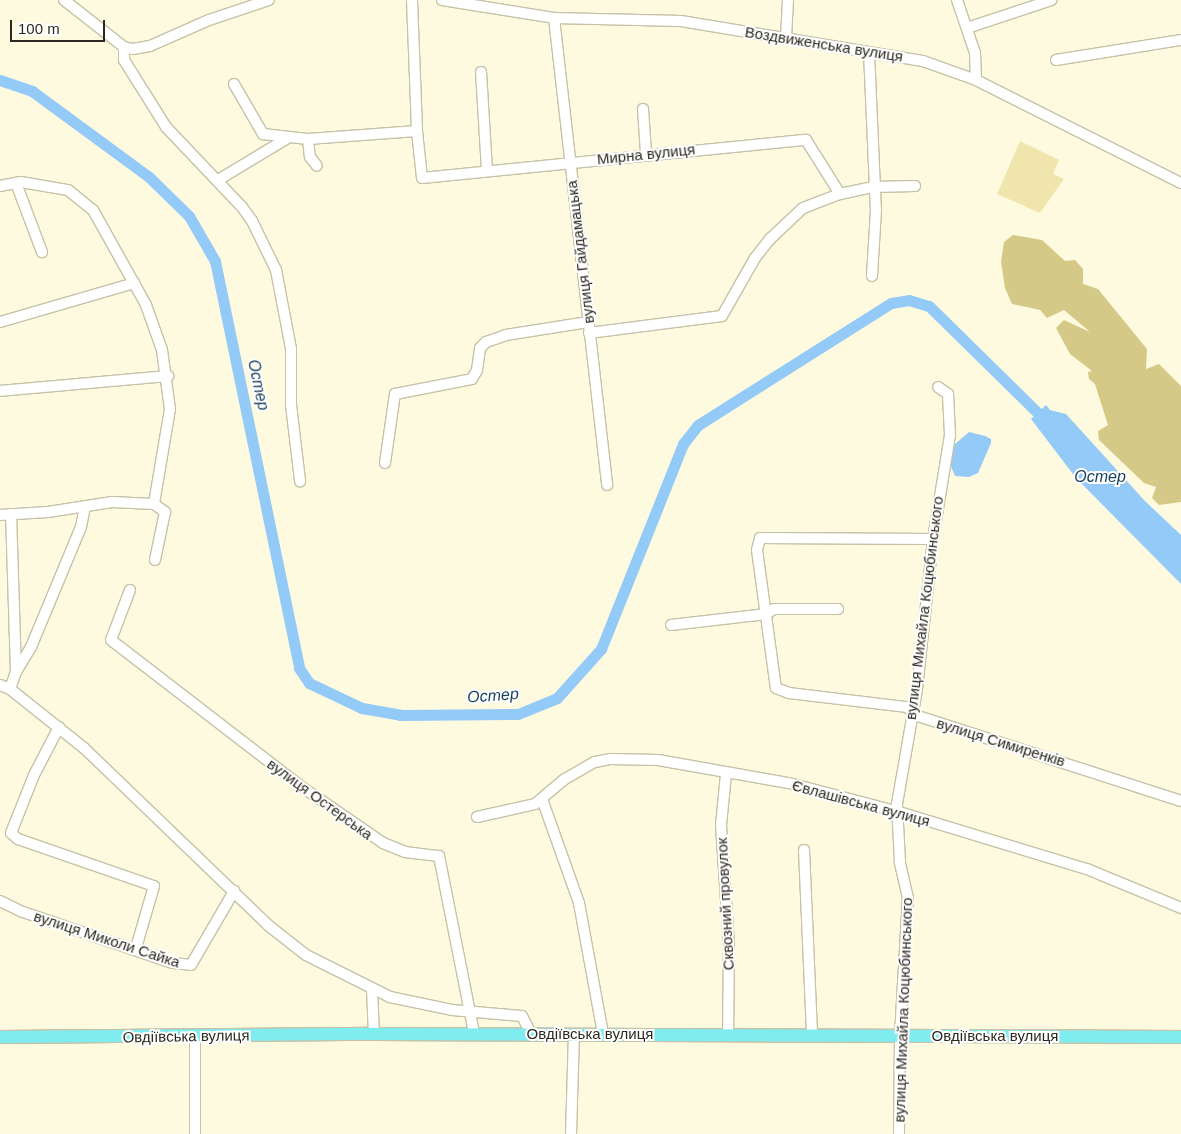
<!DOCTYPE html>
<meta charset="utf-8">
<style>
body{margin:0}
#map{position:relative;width:1181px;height:1134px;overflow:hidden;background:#fefadf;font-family:Helvetica,sans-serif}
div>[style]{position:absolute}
.green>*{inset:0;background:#f0e6ad}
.forest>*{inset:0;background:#d5c987}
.water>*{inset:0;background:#94caf8}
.river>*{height:11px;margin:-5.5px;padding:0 5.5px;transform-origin:5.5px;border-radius:5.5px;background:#94caf8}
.roads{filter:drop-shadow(1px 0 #c6c2a8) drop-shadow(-1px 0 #c6c2a8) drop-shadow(0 1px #c6c2a8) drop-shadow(0 -1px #c6c2a8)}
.minor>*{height:10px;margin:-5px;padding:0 5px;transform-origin:5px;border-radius:5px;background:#fff}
.major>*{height:12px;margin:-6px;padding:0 6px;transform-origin:6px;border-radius:6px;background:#7fecf0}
span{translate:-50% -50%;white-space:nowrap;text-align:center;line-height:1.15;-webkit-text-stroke:4px #fff;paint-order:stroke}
.street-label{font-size:15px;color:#2b291f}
.water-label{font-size:16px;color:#173f5e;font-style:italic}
.scale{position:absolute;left:10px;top:20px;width:95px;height:22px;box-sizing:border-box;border:2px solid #2b291f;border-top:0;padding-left:6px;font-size:15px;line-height:18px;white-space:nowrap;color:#2b291f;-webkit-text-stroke:4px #fff;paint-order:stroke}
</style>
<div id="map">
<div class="green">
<div style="clip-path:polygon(1020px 141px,1059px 160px,1053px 174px,1064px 179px,1040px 213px,997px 194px)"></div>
</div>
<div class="forest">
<div style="clip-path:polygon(1013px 235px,1042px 240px,1065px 261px,1075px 260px,1083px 269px,1083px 284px,1098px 289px,1147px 349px,1146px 369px,1159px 364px,1181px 386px,1181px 502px,1159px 505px,1152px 498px,1156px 487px,1144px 483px,1099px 440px,1098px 431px,1108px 425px,1095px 384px,1089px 379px,1088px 372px,1092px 371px,1070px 354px,1056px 328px,1064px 320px,1090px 332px,1064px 310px,1047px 318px,1040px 310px,1012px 304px,1005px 288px,1001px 262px,1004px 242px)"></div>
</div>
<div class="water">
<div style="clip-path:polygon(1046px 405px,1050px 410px,1066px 414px,1145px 501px,1181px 535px,1181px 584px,1076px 478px,1031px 419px)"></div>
<div style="clip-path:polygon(969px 432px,985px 436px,991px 439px,991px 443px,978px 473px,969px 477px,955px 476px,950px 464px,955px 444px)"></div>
</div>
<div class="river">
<div style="left:0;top:80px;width:34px;rotate:19deg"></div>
<div style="left:32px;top:91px;width:145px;rotate:36.3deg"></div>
<div style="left:149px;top:177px;width:56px;rotate:44.3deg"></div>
<div style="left:189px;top:216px;width:52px;rotate:60deg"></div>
<div style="left:215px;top:261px;width:416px;rotate:78.3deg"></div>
<div style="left:299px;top:668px;width:18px;rotate:56deg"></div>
<div style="left:309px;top:683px;width:59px;rotate:25.3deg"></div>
<div style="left:362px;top:708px;width:39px;rotate:10deg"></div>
<div style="left:400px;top:715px;width:118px;rotate:-0.5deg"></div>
<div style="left:518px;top:714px;width:42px;rotate:-22.3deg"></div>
<div style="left:557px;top:698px;width:66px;rotate:-48.1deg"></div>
<div style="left:601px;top:649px;width:221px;rotate:-68.2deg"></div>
<div style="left:683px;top:444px;width:24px;rotate:-52deg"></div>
<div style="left:698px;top:425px;width:228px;rotate:-32.3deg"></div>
<div style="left:891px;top:303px;width:18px;rotate:-9deg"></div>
<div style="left:909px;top:300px;width:21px;rotate:17deg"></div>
<div style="left:929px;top:306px;width:167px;rotate:44.5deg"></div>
</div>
<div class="roads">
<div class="minor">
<div style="left:64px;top:0;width:76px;rotate:38.1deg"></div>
<div style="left:124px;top:47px;width:9px;rotate:13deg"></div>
<div style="left:133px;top:49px;width:17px;rotate:-10deg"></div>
<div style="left:150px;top:46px;width:64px;rotate:-23.8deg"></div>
<div style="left:209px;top:20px;width:63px;rotate:-18.4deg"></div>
<div style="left:412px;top:0;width:131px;rotate:87.8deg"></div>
<div style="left:417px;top:131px;width:47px;rotate:83.9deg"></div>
<div style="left:422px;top:178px;width:386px;rotate:-5.7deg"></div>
<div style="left:806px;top:140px;width:64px;rotate:57.8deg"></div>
<div style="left:442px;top:0;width:113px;rotate:9.1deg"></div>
<div style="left:554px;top:18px;width:127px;rotate:1.4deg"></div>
<div style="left:681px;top:21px;width:245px;rotate:9.4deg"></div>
<div style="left:923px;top:61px;width:56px;rotate:19.7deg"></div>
<div style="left:976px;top:80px;width:229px;rotate:26.7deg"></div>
<div style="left:957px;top:0;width:56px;rotate:71.2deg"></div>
<div style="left:975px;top:53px;width:27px;rotate:88deg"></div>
<div style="left:554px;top:18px;width:470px;rotate:83.5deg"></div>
<div style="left:967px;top:28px;width:89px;rotate:-18.4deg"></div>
<div style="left:786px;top:38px;width:38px;rotate:-87deg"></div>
<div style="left:124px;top:47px;width:13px;rotate:90deg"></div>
<div style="left:124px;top:60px;width:79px;rotate:57.9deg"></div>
<div style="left:166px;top:127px;width:110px;rotate:46.5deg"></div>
<div style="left:242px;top:207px;width:17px;rotate:54deg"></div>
<div style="left:252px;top:221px;width:55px;rotate:63.9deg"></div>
<div style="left:276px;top:270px;width:80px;rotate:79.2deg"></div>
<div style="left:291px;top:349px;width:56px;rotate:90deg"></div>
<div style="left:291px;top:405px;width:77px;rotate:83.2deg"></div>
<div style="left:869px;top:52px;width:158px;rotate:87.5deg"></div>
<div style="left:876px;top:210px;width:66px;rotate:93.5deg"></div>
<div style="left:1056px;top:60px;width:127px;rotate:-9.1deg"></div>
<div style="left:481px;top:72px;width:99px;rotate:86.5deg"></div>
<div style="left:234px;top:84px;width:58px;rotate:59.9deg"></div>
<div style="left:263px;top:134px;width:45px;rotate:6.3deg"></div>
<div style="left:308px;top:139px;width:109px;rotate:-4.2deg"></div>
<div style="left:643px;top:109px;width:44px;rotate:86.1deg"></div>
<div style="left:308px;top:139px;width:18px;rotate:84deg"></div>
<div style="left:310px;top:157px;width:11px;rotate:52deg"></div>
<div style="left:218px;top:180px;width:79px;rotate:-31.1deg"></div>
<div style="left:16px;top:183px;width:74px;rotate:69.4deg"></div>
<div style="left:0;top:186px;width:21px;rotate:-11deg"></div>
<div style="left:21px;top:182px;width:48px;rotate:9.7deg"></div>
<div style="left:68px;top:190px;width:32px;rotate:39deg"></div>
<div style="left:93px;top:210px;width:109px;rotate:60.8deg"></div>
<div style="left:146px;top:305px;width:48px;rotate:70.4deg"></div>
<div style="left:162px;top:350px;width:60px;rotate:82.3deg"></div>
<div style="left:170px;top:409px;width:96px;rotate:99.6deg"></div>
<div style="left:0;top:322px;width:140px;rotate:-16.2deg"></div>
<div style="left:589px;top:333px;width:134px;rotate:-7.3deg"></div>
<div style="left:722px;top:316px;width:67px;rotate:-60.4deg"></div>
<div style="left:755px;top:258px;width:24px;rotate:-52deg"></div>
<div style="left:770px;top:239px;width:45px;rotate:-43.2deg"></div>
<div style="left:803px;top:208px;width:40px;rotate:-21deg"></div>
<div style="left:840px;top:194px;width:34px;rotate:-12deg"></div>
<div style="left:873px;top:187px;width:42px;rotate:-1.4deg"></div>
<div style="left:0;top:391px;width:169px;rotate:-5.1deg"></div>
<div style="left:385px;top:463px;width:70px;rotate:-81.8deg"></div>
<div style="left:395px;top:394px;width:78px;rotate:-11deg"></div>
<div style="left:472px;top:379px;width:10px;rotate:-61deg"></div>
<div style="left:477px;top:370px;width:22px;rotate:-82deg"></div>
<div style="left:480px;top:348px;width:8px;rotate:-45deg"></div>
<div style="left:486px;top:342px;width:21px;rotate:-19deg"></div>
<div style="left:506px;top:335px;width:83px;rotate:-9deg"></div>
<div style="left:0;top:515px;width:48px;rotate:-3.6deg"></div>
<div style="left:48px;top:512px;width:65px;rotate:-8.9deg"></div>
<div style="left:112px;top:502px;width:42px;rotate:2.7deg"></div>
<div style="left:154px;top:504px;width:14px;rotate:36deg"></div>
<div style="left:165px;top:512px;width:49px;rotate:101.8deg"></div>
<div style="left:933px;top:539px;width:173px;rotate:-179.7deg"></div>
<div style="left:760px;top:538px;width:12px;rotate:104deg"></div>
<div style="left:757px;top:550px;width:139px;rotate:82.2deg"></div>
<div style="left:776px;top:688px;width:14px;rotate:21deg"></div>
<div style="left:789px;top:693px;width:119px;rotate:6.8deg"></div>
<div style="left:907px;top:707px;width:14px;rotate:39deg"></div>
<div style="left:918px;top:716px;width:276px;rotate:17.9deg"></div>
<div style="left:130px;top:590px;width:53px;rotate:110.8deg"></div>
<div style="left:111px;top:640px;width:237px;rotate:37.6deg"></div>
<div style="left:299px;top:785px;width:102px;rotate:34.6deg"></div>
<div style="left:383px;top:843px;width:24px;rotate:22deg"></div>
<div style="left:405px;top:852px;width:34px;rotate:7deg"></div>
<div style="left:439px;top:856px;width:180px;rotate:78.8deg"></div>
<div style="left:671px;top:625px;width:96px;rotate:-6.6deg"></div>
<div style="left:766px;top:614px;width:9px;rotate:-32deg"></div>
<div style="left:774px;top:609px;width:64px"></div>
<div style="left:16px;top:672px;width:29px;rotate:-59deg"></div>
<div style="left:31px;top:647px;width:130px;rotate:-67.4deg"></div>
<div style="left:81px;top:527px;width:21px;rotate:-79deg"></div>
<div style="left:0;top:685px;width:11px;rotate:22deg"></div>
<div style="left:10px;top:689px;width:95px;rotate:38.6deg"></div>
<div style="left:84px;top:748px;width:257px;rotate:43.9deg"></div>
<div style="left:269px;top:926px;width:47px;rotate:38.1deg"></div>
<div style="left:306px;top:955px;width:94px;rotate:26.6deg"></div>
<div style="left:390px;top:997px;width:63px;rotate:11.8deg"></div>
<div style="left:452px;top:1010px;width:70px;rotate:4.9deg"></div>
<div style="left:522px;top:1016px;width:20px;rotate:63deg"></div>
<div style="left:10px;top:689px;width:18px;rotate:-71deg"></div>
<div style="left:16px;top:672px;width:158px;rotate:-91.8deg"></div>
<div style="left:59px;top:727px;width:54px;rotate:117.5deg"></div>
<div style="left:34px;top:775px;width:62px;rotate:111.6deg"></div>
<div style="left:11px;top:833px;width:9px;rotate:41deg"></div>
<div style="left:18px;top:839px;width:144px;rotate:19.1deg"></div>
<div style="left:154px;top:886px;width:65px;rotate:106.2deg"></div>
<div style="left:726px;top:774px;width:51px;rotate:95.6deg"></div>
<div style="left:721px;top:825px;width:120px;rotate:86.2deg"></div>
<div style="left:729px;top:945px;width:89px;rotate:90.6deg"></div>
<div style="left:542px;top:799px;width:110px;rotate:70.4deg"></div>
<div style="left:579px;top:903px;width:133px;rotate:79.6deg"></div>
<div style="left:477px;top:817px;width:59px;rotate:-12.6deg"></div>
<div style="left:535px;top:804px;width:39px;rotate:-40deg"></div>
<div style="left:565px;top:779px;width:34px;rotate:-30deg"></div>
<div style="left:595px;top:762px;width:15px;rotate:-11deg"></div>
<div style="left:610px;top:759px;width:48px;rotate:1.2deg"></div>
<div style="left:658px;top:760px;width:133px;rotate:10deg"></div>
<div style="left:789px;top:783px;width:114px;rotate:14.8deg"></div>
<div style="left:899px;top:812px;width:196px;rotate:16.9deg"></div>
<div style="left:1087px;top:869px;width:102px;rotate:22.5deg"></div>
<div style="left:804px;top:850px;width:184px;rotate:87.5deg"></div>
<div style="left:0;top:901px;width:25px;rotate:26deg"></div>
<div style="left:23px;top:912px;width:158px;rotate:18.8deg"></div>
<div style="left:173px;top:963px;width:18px;rotate:6deg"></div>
<div style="left:191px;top:965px;width:86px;rotate:-59.8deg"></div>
<div style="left:372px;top:989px;width:45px;rotate:87.5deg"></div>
<div style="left:195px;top:1036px;width:98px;rotate:90deg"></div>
<div style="left:571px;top:1134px;width:100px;rotate:-88.3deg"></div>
<div style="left:899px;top:1134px;width:99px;rotate:-89.4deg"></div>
<div style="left:900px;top:1035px;width:137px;rotate:-86.7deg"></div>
<div style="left:908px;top:898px;width:37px;rotate:-103deg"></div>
<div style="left:900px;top:862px;width:58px;rotate:-93deg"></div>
<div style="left:897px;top:804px;width:117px;rotate:-80.1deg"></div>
<div style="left:917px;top:689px;width:151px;rotate:-83.9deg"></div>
<div style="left:933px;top:539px;width:105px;rotate:-80.7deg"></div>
<div style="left:950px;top:435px;width:41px;rotate:-92.8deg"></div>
<div style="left:948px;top:394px;width:12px;rotate:-145deg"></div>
</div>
<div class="major">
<div style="left:0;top:1037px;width:374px;rotate:-0.5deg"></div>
<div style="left:374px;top:1034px;width:807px;rotate:0.21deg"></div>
</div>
</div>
<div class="street-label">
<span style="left:824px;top:44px;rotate:9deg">Воздвиженська вулиця</span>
<span style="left:646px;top:154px;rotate:-6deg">Мирна вулиця</span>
<span style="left:580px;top:252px;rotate:-97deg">вулиця Гайдамацька</span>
<span style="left:924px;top:608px;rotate:-83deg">вулиця Михайла Коцюбинського</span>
<span style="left:1001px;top:742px;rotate:17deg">вулиця Симиренків</span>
<span style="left:320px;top:799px;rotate:36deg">вулиця Остерська</span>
<span style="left:861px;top:803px;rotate:15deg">Євлашівська вулиця</span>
<span style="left:725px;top:904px;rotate:-93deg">Сквозний провулок</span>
<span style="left:107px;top:939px;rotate:18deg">вулиця Миколи Сайка</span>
<span style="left:903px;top:1010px;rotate:-88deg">вулиця Михайла Коцюбинського</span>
<span style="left:590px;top:1034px">Овдіївська вулиця</span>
<span style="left:186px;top:1036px;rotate:-1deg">Овдіївська вулиця</span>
<span style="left:995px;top:1036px">Овдіївська вулиця</span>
</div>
<div class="water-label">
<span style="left:258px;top:385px;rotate:78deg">Остер</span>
<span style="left:1100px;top:477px">Остер</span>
<span style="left:493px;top:696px;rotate:-4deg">Остер</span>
</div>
<div class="scale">100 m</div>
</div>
